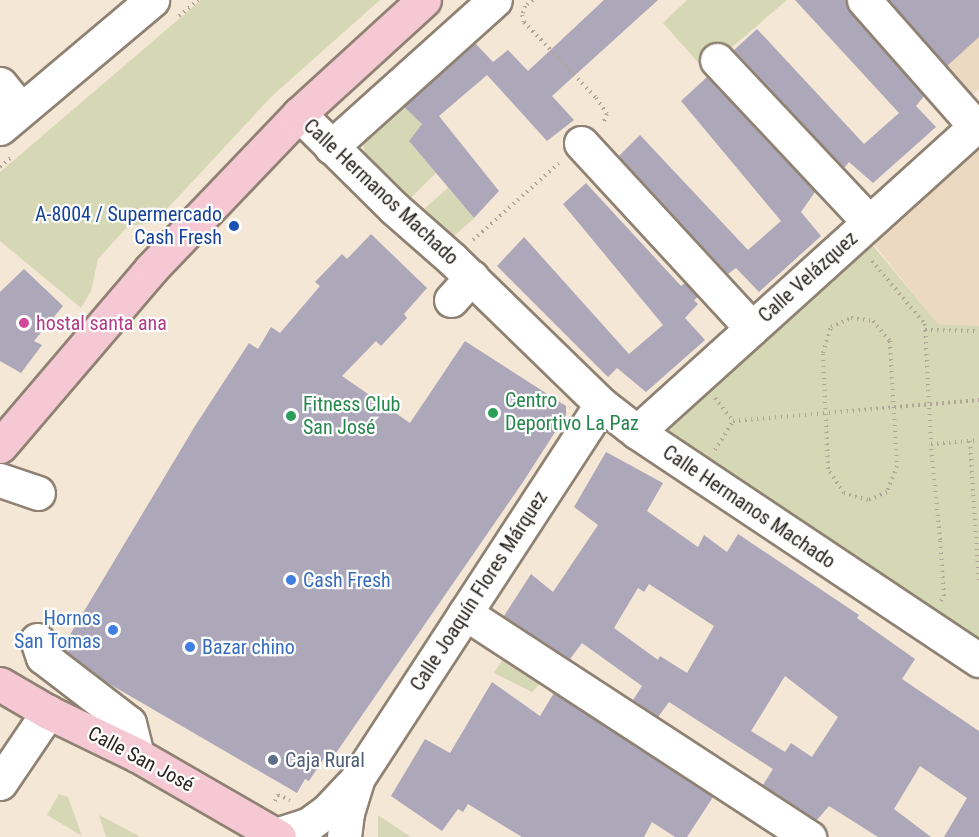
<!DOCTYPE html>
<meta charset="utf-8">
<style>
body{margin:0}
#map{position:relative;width:979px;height:837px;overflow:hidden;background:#f5e7d6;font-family:"Roboto Condensed",sans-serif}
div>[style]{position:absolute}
.built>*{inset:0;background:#ecd9c2}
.green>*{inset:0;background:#d6d8b5;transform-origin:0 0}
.building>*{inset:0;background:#aca7b9}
.path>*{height:4px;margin-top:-2px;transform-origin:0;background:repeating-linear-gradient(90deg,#b0a597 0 1.5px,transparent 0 6px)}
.roads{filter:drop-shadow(2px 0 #8f8273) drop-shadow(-2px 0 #8f8273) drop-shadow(0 2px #8f8273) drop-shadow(0 -2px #8f8273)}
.minor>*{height:33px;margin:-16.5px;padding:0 16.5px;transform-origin:16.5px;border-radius:16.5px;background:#fff}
.major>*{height:33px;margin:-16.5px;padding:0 16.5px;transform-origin:16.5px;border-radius:16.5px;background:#f6c8d4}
.dots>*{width:16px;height:16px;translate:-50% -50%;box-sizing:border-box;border:3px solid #fff;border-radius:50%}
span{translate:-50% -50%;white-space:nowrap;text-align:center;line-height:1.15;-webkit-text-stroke:4.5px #fff;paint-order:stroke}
.street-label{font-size:20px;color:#2a251f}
.transit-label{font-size:20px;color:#164399}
.right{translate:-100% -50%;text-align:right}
.hotel-label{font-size:20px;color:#b23c85}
.left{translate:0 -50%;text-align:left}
.leisure-label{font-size:20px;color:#27864d}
.shop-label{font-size:20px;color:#366cbe}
.service-label{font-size:20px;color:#4e5e75}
</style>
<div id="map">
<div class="built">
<div style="clip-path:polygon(870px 0,979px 0,979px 89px,964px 102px)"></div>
<div style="clip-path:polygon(979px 147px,979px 326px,938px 325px,873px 243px)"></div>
</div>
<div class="green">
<div style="clip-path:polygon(201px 0,380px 0,272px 96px,154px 223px,128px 226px,98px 259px,91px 291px,81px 308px,0 241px,0 172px)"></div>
<div style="clip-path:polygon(687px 0,787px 0,705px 70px,663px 23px)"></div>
<div style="clip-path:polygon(398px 97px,403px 106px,422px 124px,409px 141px,436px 173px,410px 199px,365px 155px,362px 136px)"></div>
<div style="left:448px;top:188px;width:40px;height:31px;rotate:49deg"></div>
<div style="clip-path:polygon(860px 230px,938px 324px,979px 326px,979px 660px,637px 432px)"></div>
<div style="clip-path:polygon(508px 651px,547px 676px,532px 692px,494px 673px)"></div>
<div style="clip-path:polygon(59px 794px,68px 797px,82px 836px,47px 815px)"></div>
<div style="clip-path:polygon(99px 815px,139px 836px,138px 837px,106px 837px)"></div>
<div style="clip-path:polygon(378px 815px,411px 837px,378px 837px)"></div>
</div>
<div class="building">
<div style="clip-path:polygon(604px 0,658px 0,552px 96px,574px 120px,547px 141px,487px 75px,439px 116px,499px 191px,474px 218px,409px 141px,422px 124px,404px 107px,475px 43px,493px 62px,508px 50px,528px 71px)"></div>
<div style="clip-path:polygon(795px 0,846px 0,850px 12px,924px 96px,916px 106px,936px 127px,873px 183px,849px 162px,844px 168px,734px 50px,757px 29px,864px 144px,899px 113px)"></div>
<div style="clip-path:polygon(889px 0,979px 0,979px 37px,947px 66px)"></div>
<div style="clip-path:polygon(707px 77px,815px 192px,801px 212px,821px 236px,759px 292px,736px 268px,728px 274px,619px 156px,640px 135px,748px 250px,781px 221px,681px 101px)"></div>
<div style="clip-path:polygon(586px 183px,681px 286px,685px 283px,698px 297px,694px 300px,698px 304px,685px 318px,705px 340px,646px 392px,617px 368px,608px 377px,497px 266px,524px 237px,629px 354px,663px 325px,563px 204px)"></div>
<div style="clip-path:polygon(371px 234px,427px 288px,404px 314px,407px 318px,381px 346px,376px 341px,342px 376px,410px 423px,465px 341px,566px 406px,566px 415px,523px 482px,336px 753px,330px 749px,309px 781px,305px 779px,297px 793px,106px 682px,62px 648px,195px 426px,249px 343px,258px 349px,271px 327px,280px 333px,320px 286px,315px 282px,342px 254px,347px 259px)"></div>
<div style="clip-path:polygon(24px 269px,63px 306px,34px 341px,42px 345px,21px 373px,0 361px,0 292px)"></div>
<div style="clip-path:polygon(evenodd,606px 452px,663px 483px,647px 511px,698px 547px,704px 535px,727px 552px,738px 534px,859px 615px,857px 618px,915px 659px,902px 679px,979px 731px,979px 837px,944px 837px,967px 798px,920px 766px,894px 809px,931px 837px,878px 837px,829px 806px,817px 820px,763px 785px,773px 769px,669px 702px,658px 717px,633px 700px,642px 686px,582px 643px,570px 659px,504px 616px,531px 574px,553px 592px,598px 525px,574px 507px,606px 452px,649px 584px,714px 626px,687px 673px,660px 656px,658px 660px,614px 628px,638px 588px,644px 592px,649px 584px,606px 452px,785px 676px,838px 717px,812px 757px,791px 743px,785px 752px,751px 731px,785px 676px)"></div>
<div style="clip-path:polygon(492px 682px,540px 716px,554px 693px,713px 797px,687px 837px,675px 837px,652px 822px,644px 837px,522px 837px,468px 804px,463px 812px,458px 809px,442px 831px,391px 796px,425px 739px,450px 753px)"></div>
</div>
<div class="path">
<div style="left:533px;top:0;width:10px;rotate:143deg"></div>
<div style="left:525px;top:6px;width:9px;rotate:108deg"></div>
<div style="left:522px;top:15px;width:7px;rotate:74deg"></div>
<div style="left:524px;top:22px;width:105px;rotate:46.5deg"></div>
<div style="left:596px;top:98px;width:19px;rotate:55deg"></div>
<div style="left:607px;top:114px;width:10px;rotate:114deg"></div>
<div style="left:179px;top:16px;width:25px;rotate:-40deg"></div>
<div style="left:0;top:167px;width:17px;rotate:-40deg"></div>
<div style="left:473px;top:240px;width:115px;rotate:-41.8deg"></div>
<div style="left:872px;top:261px;width:82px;rotate:49.9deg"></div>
<div style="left:925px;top:324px;width:120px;rotate:87.1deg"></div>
<div style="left:851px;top:318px;width:22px;rotate:8deg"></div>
<div style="left:873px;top:321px;width:26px;rotate:50deg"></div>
<div style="left:890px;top:341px;width:125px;rotate:86.8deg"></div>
<div style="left:897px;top:466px;width:28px;rotate:111deg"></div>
<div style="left:887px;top:492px;width:21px;rotate:157deg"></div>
<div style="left:868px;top:500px;width:25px;rotate:-164deg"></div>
<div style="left:844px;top:493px;width:29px;rotate:-124deg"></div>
<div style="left:828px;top:469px;width:116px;rotate:-92.5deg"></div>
<div style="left:823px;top:353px;width:27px;rotate:-73deg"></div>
<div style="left:831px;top:327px;width:22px;rotate:-24deg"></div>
<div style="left:925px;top:330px;width:54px;rotate:1.1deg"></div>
<div style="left:715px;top:398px;width:29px;rotate:52deg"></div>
<div style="left:970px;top:441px;width:142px;rotate:86.4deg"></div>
<div style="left:715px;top:450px;width:34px;rotate:-58deg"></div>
<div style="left:733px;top:421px;width:247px;rotate:-4.9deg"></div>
<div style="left:941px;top:601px;width:6px;rotate:-59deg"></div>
<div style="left:944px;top:596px;width:56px;rotate:-94.1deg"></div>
<div style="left:940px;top:540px;width:96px;rotate:-95.4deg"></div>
<div style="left:931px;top:444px;width:48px;rotate:-4.8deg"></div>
<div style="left:275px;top:801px;width:7px;rotate:-63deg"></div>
<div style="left:278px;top:795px;width:13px;rotate:23deg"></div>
</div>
<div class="roads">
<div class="minor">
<div style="left:864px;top:0;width:168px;rotate:48.6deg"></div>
<div style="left:717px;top:60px;width:222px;rotate:46.8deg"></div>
<div style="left:0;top:84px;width:33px;rotate:51deg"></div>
<div style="left:299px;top:114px;width:134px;rotate:44.7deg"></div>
<div style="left:394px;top:208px;width:77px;rotate:41.3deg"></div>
<div style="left:452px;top:259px;width:208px;rotate:44.2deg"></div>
<div style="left:601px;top:404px;width:46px;rotate:37.9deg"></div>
<div style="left:637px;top:432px;width:411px;rotate:33.7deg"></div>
<div style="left:0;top:128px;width:199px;rotate:-40.1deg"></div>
<div style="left:581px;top:143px;width:252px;rotate:47.3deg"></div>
<div style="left:331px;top:147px;width:220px;rotate:-41.9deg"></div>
<div style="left:451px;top:300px;width:31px;rotate:-48deg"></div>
<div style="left:637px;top:432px;width:461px;rotate:-42.1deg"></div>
<div style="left:0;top:480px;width:40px;rotate:18.9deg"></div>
<div style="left:465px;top:613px;width:411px;rotate:33.1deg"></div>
<div style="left:37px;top:640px;width:18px;rotate:71deg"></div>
<div style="left:43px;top:657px;width:108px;rotate:37.5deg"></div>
<div style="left:129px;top:723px;width:33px;rotate:76deg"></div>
<div style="left:0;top:783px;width:86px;rotate:-55.9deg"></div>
<div style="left:276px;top:835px;width:35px;rotate:-18deg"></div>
<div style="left:309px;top:824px;width:22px;rotate:-36deg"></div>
<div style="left:327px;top:811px;width:44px;rotate:-46.8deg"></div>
<div style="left:357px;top:779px;width:447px;rotate:-56.9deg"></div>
<div style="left:344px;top:837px;width:24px;rotate:-83deg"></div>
<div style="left:347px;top:813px;width:34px;rotate:-73deg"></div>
</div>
<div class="major">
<div style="left:0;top:446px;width:233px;rotate:-49.5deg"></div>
<div style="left:151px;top:269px;width:214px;rotate:-46.3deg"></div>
<div style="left:299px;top:114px;width:169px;rotate:-42.4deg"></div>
<div style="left:0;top:684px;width:56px;rotate:30.3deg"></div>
<div style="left:48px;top:712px;width:99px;rotate:25.8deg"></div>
<div style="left:137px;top:755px;width:164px;rotate:30deg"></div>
</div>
</div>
<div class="dots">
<div style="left:234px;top:226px;background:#1a4fb4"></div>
<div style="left:24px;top:323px;background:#d1479c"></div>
<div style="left:493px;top:413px;background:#2e9e5b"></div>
<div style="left:291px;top:416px;background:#2e9e5b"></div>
<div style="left:291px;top:580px;background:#3f7fe0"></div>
<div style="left:113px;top:630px;background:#3f7fe0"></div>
<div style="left:190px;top:647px;background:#3f7fe0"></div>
<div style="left:273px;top:760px;background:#5c6f8a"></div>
</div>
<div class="street-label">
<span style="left:381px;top:192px;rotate:43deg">Calle Hermanos Machado</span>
<span style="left:808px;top:277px;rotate:-42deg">Calle Velázquez</span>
<span style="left:749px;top:507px;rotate:34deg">Calle Hermanos Machado</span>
<span style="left:479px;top:591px;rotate:-57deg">Calle Joaquín Flores Márquez</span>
<span style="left:141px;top:759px;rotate:28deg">Calle San José</span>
</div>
<div class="transit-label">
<span class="right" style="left:222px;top:226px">A-8004 / Supermercado<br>Cash Fresh</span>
</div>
<div class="hotel-label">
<span class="left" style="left:36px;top:323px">hostal santa ana</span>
</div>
<div class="leisure-label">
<span class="left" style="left:505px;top:412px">Centro<br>Deportivo La Paz</span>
<span class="left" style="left:303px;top:416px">Fitness Club<br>San José</span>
</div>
<div class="shop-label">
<span class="left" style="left:303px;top:580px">Cash Fresh</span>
<span class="right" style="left:101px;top:630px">Hornos<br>San Tomas</span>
<span class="left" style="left:202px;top:647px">Bazar chino</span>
</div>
<div class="service-label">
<span class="left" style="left:285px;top:760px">Caja Rural</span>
</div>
</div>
